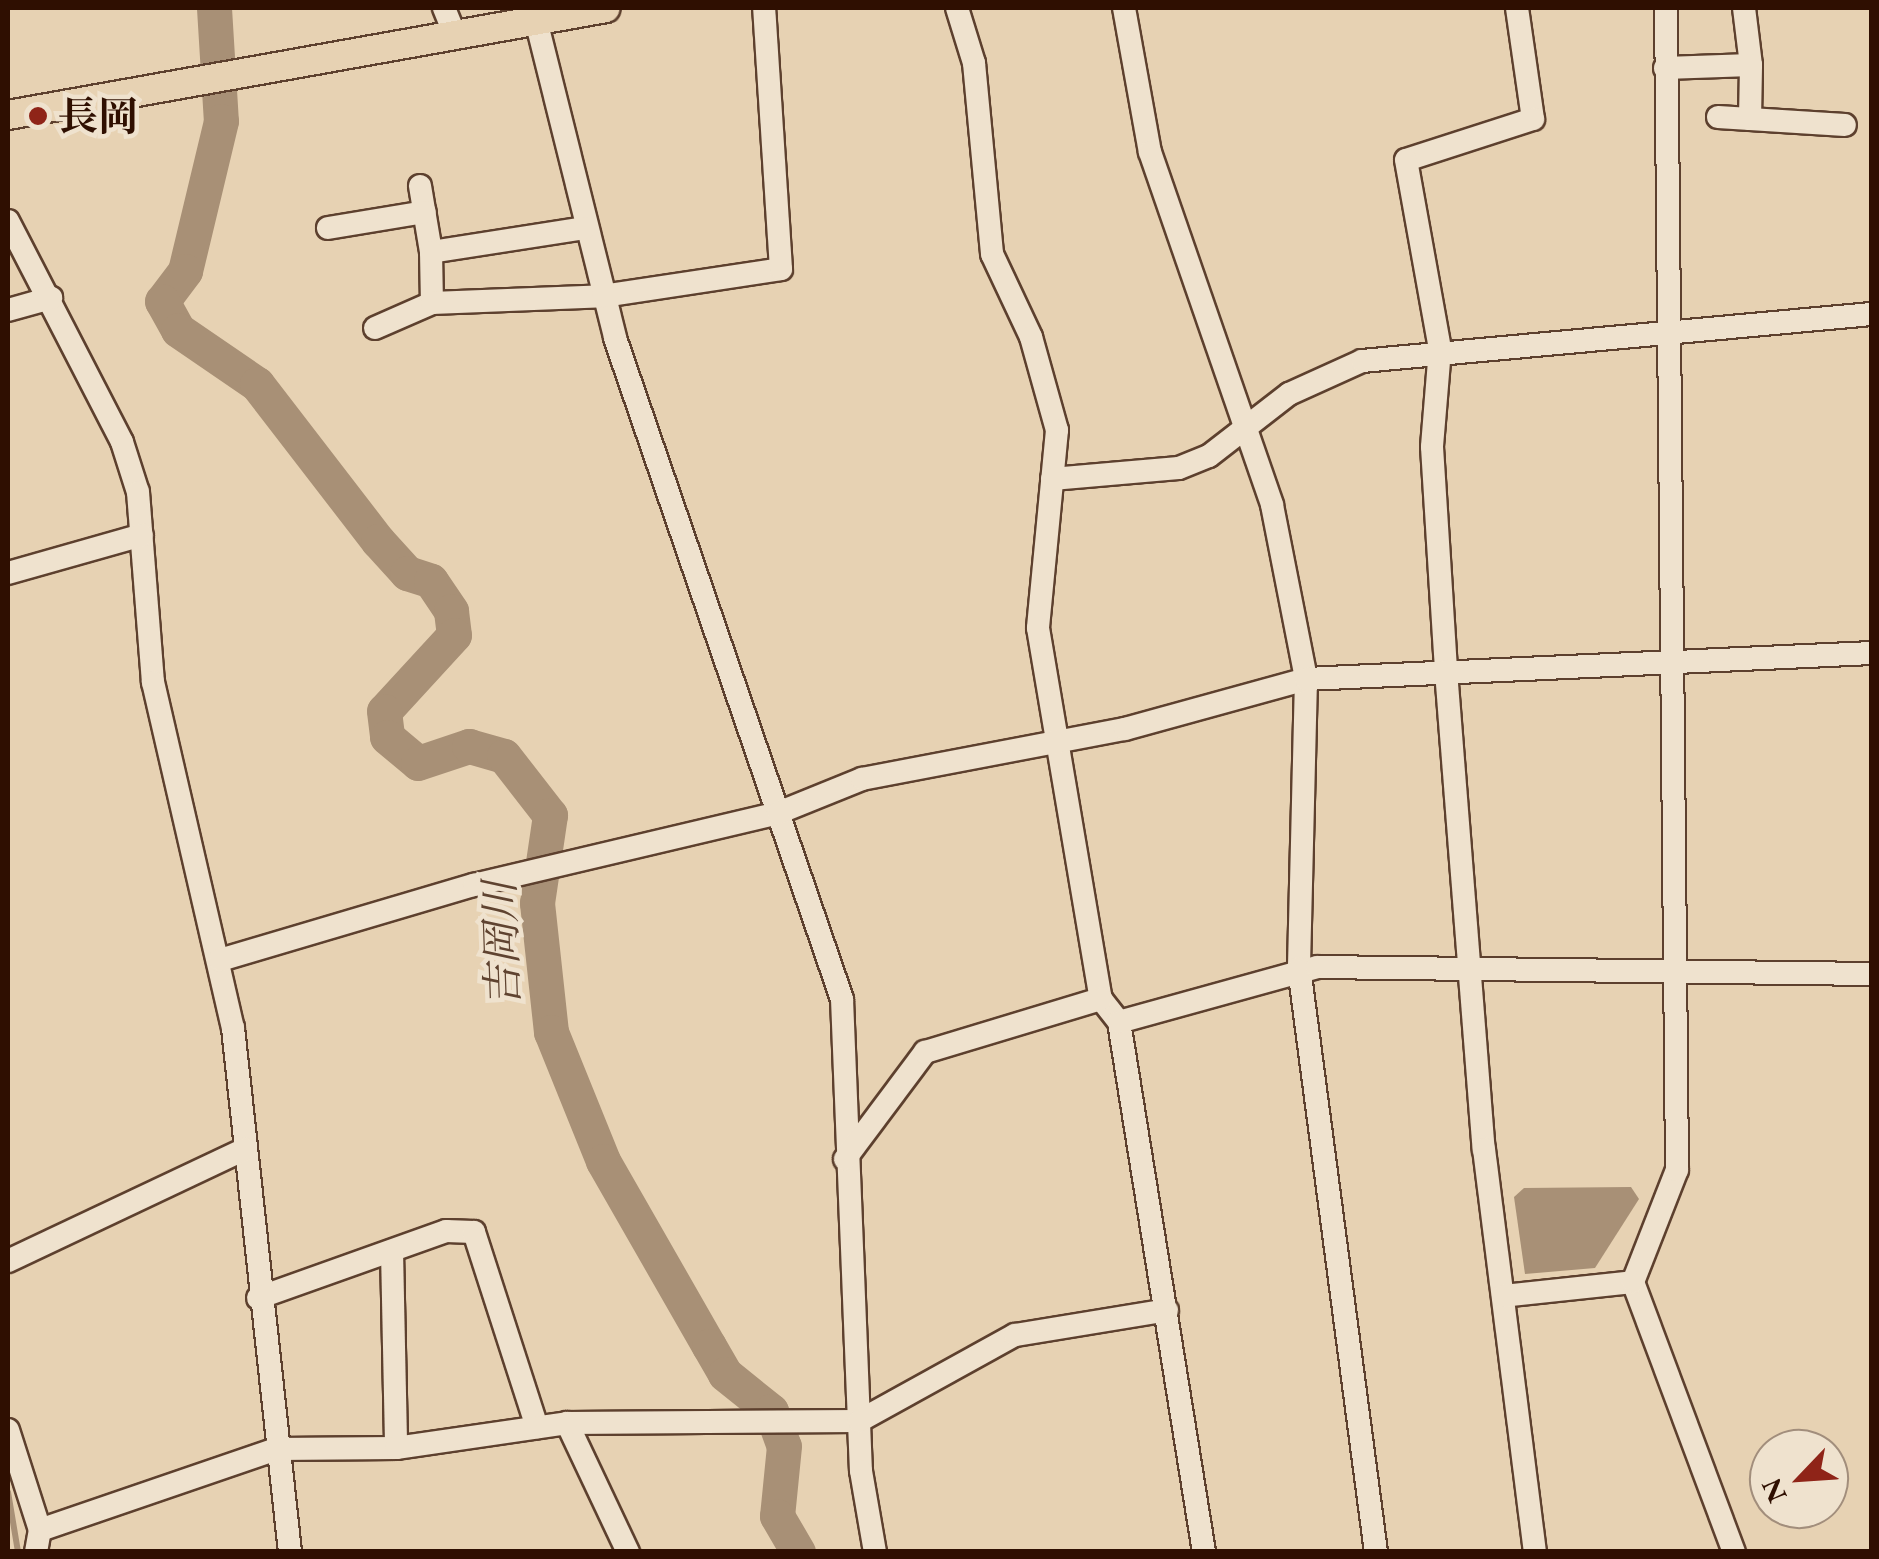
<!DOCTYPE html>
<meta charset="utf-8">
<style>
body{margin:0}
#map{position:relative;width:1879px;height:1559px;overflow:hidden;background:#e7d2b3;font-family:"EB Garamond","Noto Serif JP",serif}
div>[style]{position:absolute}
.water>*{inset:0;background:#a89076}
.stream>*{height:6px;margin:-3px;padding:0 3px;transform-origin:3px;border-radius:3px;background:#a89076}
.river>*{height:35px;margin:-17.5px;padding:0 17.5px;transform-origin:17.5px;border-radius:17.5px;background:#a89076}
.roads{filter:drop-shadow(2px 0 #5d402e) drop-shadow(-2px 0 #5d402e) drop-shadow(0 2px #5d402e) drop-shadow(0 -2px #5d402e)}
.minor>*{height:22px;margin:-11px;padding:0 11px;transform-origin:11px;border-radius:11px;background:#efe2ce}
.major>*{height:28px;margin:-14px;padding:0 14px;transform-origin:14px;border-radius:14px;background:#e7d2b3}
.dots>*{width:28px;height:28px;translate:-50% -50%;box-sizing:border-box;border:5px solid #efe2ce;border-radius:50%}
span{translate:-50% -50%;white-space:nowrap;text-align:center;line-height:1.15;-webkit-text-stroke:9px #efe2ce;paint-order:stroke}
.poi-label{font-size:40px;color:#2f0f01;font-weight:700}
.left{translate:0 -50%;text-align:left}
.water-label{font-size:42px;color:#5f4330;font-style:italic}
.frame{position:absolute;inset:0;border:10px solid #2f0f01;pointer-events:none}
.north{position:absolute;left:1749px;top:1429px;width:100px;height:100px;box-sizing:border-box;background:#efe2ce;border:2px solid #a28e7c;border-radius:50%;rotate:245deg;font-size:28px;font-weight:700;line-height:40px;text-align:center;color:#2f0f01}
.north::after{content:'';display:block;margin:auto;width:35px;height:45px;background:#8f2418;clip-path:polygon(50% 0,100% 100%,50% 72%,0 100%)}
</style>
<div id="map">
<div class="water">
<div style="clip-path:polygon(1631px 1187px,1639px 1199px,1595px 1268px,1525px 1274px,1514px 1197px,1524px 1188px)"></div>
</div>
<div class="stream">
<div style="left:8px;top:1492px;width:61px;rotate:80.5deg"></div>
</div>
<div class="river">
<div style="left:214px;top:8px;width:113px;rotate:86.5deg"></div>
<div style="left:221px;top:121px;width:154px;rotate:103.5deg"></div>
<div style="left:185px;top:271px;width:38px;rotate:127deg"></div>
<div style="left:162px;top:301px;width:33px;rotate:61deg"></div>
<div style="left:178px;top:330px;width:96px;rotate:34.4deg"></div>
<div style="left:257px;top:384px;width:198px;rotate:52.4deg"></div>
<div style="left:378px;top:541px;width:43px;rotate:47.8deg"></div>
<div style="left:407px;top:573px;width:25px;rotate:18deg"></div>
<div style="left:431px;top:581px;width:36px;rotate:56deg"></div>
<div style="left:451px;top:611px;width:24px;rotate:83deg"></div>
<div style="left:454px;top:635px;width:103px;rotate:132.6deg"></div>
<div style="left:384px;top:711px;width:26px;rotate:83deg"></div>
<div style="left:387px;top:737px;width:40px;rotate:40deg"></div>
<div style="left:418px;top:763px;width:54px;rotate:-18.4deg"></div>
<div style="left:469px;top:746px;width:36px;rotate:16deg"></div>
<div style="left:504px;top:756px;width:75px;rotate:52.1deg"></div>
<div style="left:550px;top:815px;width:89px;rotate:98.4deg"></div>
<div style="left:537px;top:903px;width:130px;rotate:83.8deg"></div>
<div style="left:551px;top:1032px;width:139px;rotate:68deg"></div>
<div style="left:603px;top:1161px;width:213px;rotate:60.2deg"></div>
<div style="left:709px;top:1346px;width:32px;rotate:60deg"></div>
<div style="left:725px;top:1374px;width:59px;rotate:38.8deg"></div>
<div style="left:771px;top:1411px;width:37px;rotate:70deg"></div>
<div style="left:784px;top:1446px;width:70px;rotate:95.7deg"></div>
<div style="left:777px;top:1516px;width:42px;rotate:59.7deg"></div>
</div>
<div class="roads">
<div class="minor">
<div style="left:444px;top:8px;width:27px;rotate:68deg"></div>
<div style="left:533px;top:8px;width:340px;rotate:76deg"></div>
<div style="left:615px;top:338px;width:699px;rotate:71.05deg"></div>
<div style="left:842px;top:999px;width:472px;rotate:87.7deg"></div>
<div style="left:861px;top:1471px;width:82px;rotate:80.2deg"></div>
<div style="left:957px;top:8px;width:58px;rotate:72.8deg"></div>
<div style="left:974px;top:63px;width:192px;rotate:84.6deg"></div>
<div style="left:992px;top:254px;width:92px;rotate:64.8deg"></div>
<div style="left:1031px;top:337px;width:97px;rotate:74.4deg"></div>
<div style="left:1057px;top:430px;width:199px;rotate:95.5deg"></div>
<div style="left:1038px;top:628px;width:376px;rotate:80.4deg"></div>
<div style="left:1101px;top:999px;width:29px;rotate:52deg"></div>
<div style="left:1119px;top:1022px;width:537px;rotate:80.89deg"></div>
<div style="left:1124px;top:8px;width:146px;rotate:79.8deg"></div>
<div style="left:1150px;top:152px;width:373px;rotate:70.9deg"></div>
<div style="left:1272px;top:505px;width:177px;rotate:78.9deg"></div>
<div style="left:1306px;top:679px;width:289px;rotate:91.4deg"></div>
<div style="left:1299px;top:968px;width:589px;rotate:82.49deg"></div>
<div style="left:1517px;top:8px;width:112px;rotate:81.8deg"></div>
<div style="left:1533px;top:119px;width:133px;rotate:162.1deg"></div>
<div style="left:1406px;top:160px;width:192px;rotate:79.8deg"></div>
<div style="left:1440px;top:349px;width:98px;rotate:94.7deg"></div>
<div style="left:1432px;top:447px;width:224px;rotate:86.4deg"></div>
<div style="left:1446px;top:671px;width:480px;rotate:85.5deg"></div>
<div style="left:1484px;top:1149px;width:406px;rotate:82.8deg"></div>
<div style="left:1665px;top:68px;width:86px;rotate:-2deg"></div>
<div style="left:1751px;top:65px;width:57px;rotate:-97deg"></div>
<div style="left:1718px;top:117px;width:127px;rotate:3.6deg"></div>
<div style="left:1750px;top:119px;width:54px;rotate:-88.9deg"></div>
<div style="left:420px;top:186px;width:67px;rotate:80.5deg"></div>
<div style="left:431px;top:252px;width:155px;rotate:-8.9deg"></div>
<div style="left:8px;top:221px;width:249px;rotate:62.7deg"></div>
<div style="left:122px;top:442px;width:52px;rotate:72.3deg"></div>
<div style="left:138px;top:492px;width:191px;rotate:85.5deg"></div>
<div style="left:153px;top:682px;width:355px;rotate:77deg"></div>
<div style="left:233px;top:1028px;width:527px;rotate:83.79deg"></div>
<div style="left:328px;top:228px;width:98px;rotate:-9.4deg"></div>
<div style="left:431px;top:252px;width:51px;rotate:88.9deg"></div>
<div style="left:8px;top:310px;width:45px;rotate:-15.6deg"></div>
<div style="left:375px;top:328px;width:62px;rotate:-23.7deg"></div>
<div style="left:432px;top:303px;width:171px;rotate:-2.3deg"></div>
<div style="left:603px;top:296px;width:180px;rotate:-8.6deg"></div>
<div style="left:781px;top:269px;width:262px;rotate:-93.7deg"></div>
<div style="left:1052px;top:479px;width:127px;rotate:-5deg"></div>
<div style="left:1179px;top:468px;width:32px;rotate:-22deg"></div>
<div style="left:1209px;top:456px;width:101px;rotate:-37.8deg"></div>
<div style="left:1289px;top:394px;width:80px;rotate:-24.3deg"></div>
<div style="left:1362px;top:361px;width:512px;rotate:-5.27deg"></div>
<div style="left:8px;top:573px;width:139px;rotate:-15.8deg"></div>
<div style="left:220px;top:960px;width:265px;rotate:-16.5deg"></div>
<div style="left:474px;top:885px;width:312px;rotate:-13.3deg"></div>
<div style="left:778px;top:813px;width:91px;rotate:-22deg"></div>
<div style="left:862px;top:779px;width:268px;rotate:-10.8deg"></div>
<div style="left:1125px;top:729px;width:188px;rotate:-15.4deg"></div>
<div style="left:1306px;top:679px;width:567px;rotate:-2.63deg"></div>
<div style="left:1119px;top:1022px;width:205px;rotate:-15.5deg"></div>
<div style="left:1317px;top:967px;width:555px;rotate:0.72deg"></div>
<div style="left:845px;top:1159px;width:134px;rotate:-53.2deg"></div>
<div style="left:925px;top:1052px;width:184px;rotate:-16.8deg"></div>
<div style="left:392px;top:1251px;width:197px;rotate:88.8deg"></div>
<div style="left:8px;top:1261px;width:262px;rotate:-25.3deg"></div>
<div style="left:1633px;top:1282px;width:288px;rotate:69.5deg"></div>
<div style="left:1503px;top:1296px;width:131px;rotate:-6.1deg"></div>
<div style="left:1633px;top:1282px;width:120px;rotate:-68.6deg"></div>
<div style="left:1677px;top:1170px;width:1162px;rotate:-90.54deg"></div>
<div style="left:258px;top:1298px;width:200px;rotate:-19.6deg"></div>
<div style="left:446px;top:1231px;width:28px;rotate:2deg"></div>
<div style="left:474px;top:1232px;width:205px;rotate:72.1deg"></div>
<div style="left:567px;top:1423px;width:143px;rotate:64.7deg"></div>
<div style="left:8px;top:1430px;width:105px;rotate:72.3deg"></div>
<div style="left:36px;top:1552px;width:22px;rotate:-80deg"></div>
<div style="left:40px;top:1530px;width:250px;rotate:-18.9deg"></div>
<div style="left:277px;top:1449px;width:119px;rotate:-0.5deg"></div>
<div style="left:396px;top:1448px;width:173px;rotate:-8.3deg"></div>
<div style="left:567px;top:1423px;width:292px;rotate:-0.4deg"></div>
<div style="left:859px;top:1421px;width:178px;rotate:-28.9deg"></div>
<div style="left:1015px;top:1335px;width:154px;rotate:-9.3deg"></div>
</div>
<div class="major">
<div style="left:8px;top:115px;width:607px;rotate:-10.14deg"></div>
</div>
</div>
<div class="dots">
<div style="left:38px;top:116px;background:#8f2418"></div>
</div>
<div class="poi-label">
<span class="left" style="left:58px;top:116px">長岡</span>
</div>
<div class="water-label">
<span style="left:502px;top:944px;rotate:-92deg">吉岡川</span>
</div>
<div class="frame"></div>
<div class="north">N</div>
</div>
